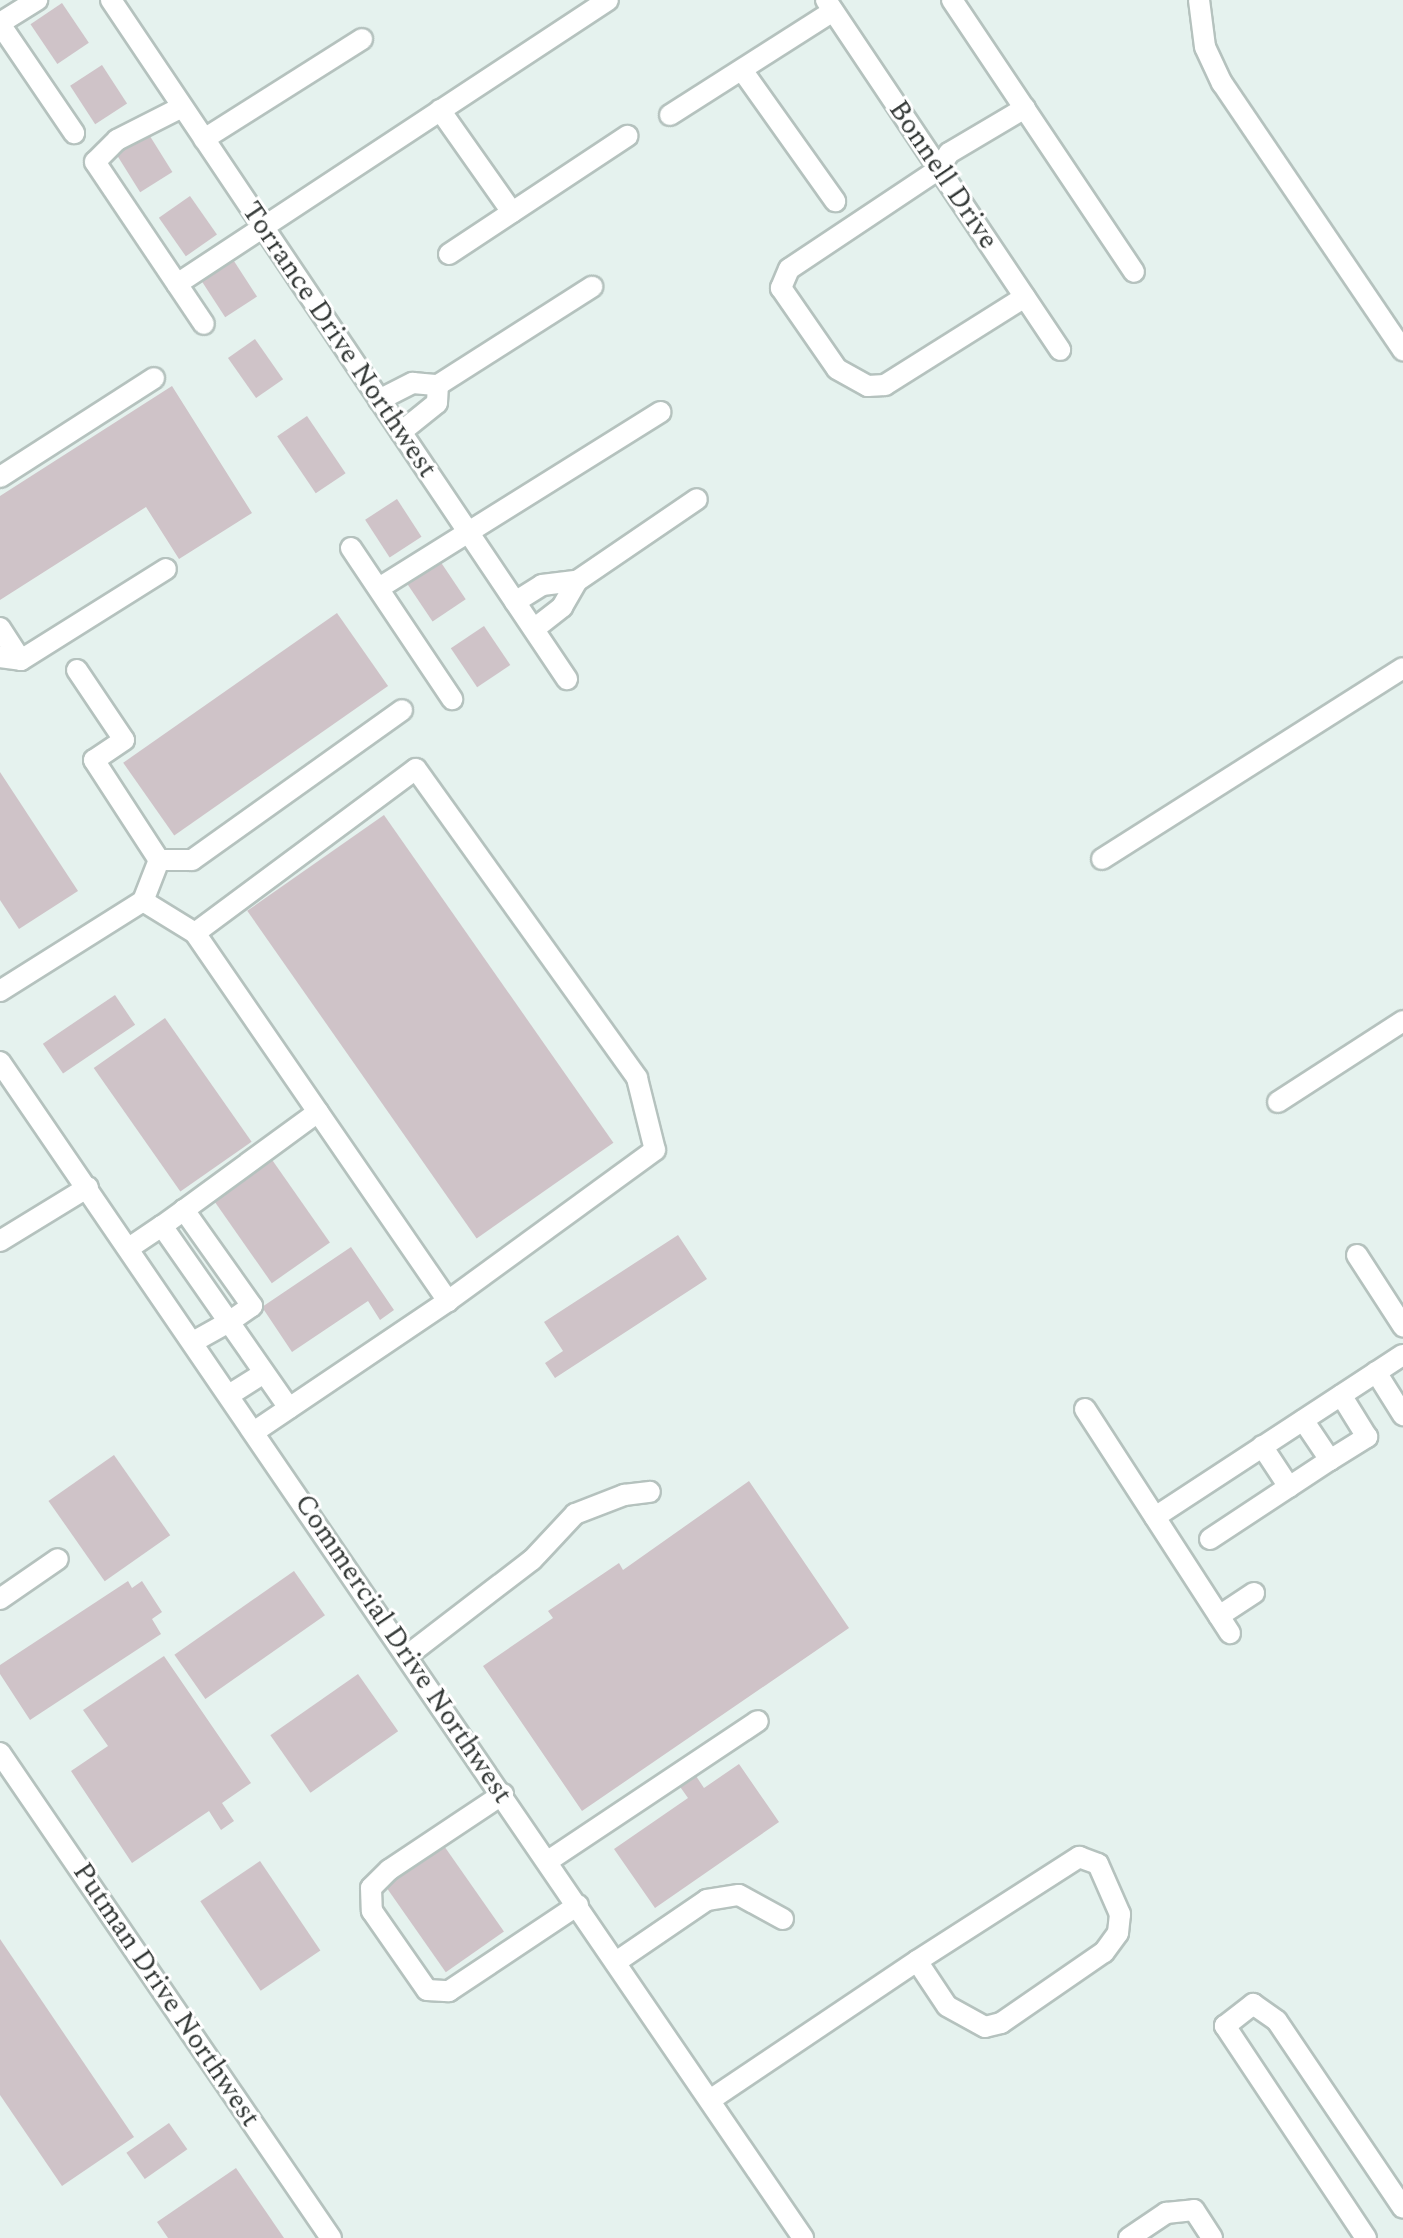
<!DOCTYPE html>
<style>
body{margin:0}
#map{position:relative;width:1403px;height:2238px;overflow:hidden;background:#e5f2ee;font-family:Spectral,serif}
div>[style]{position:absolute}
.building>*{inset:0;background:#cfc3c8;transform-origin:0 0}
.roads{filter:drop-shadow(2px 0 #b5c2be) drop-shadow(-2px 0 #b5c2be) drop-shadow(0 2px #b5c2be) drop-shadow(0 -2px #b5c2be)}
.minor>*{height:20px;margin:-10px;padding:0 10px;transform-origin:10px;border-radius:10px;background:#fff}
span{translate:-50% -50%;white-space:nowrap;text-align:center;line-height:1.15;-webkit-text-stroke:6px #fff;paint-order:stroke}
.street-label{font-size:28px;color:#323735}
</style>
<div id="map">
<div class="building">
<div style="left:62px;top:3px;width:48px;height:38px;rotate:56deg"></div>
<div style="left:102px;top:65px;width:46px;height:38px;rotate:57deg"></div>
<div style="left:148px;top:133px;width:46px;height:38px;rotate:58deg"></div>
<div style="left:190px;top:196px;width:47px;height:38px;rotate:55deg"></div>
<div style="left:232px;top:258px;width:46px;height:38px;rotate:57deg"></div>
<div style="left:255px;top:339px;width:49px;height:33px;rotate:55deg"></div>
<div style="clip-path:polygon(172px 386px,252px 513px,179px 559px,146px 507px,0 600px,0 496px)"></div>
<div style="left:307px;top:416px;width:69px;height:36px;rotate:56deg"></div>
<div style="left:397px;top:499px;width:45px;height:38px;rotate:57deg"></div>
<div style="left:440px;top:561px;width:46px;height:40px;rotate:56deg"></div>
<div style="left:337px;top:613px;width:89px;height:261px;rotate:55deg"></div>
<div style="left:484px;top:626px;width:47px;height:40px;rotate:56deg"></div>
<div style="clip-path:polygon(0 772px,78px 891px,19px 929px,0 900px)"></div>
<div style="left:384px;top:815px;width:400px;height:167px;rotate:55deg"></div>
<div style="left:115px;top:995px;width:36px;height:87px;rotate:56deg"></div>
<div style="left:165px;top:1018px;width:151px;height:87px;rotate:55deg"></div>
<div style="left:268px;top:1154px;width:108px;height:71px;rotate:55deg"></div>
<div style="clip-path:polygon(678px 1235px,707px 1279px,555px 1378px,545px 1363px,563px 1351px,544px 1322px)"></div>
<div style="clip-path:polygon(351px 1247px,394px 1310px,380px 1320px,368px 1301px,292px 1352px,262px 1307px)"></div>
<div style="left:114px;top:1455px;width:98px;height:80px;rotate:55deg"></div>
<div style="clip-path:polygon(749px 1481px,849px 1628px,582px 1811px,483px 1666px,553px 1618px,548px 1611px,619px 1563px,623px 1570px)"></div>
<div style="left:294px;top:1571px;width:54px;height:146px;rotate:55deg"></div>
<div style="clip-path:polygon(128px 1581px,132px 1588px,142px 1581px,162px 1612px,152px 1619px,161px 1634px,30px 1720px,0 1674px,0 1665px)"></div>
<div style="clip-path:polygon(164px 1656px,251px 1783px,222px 1803px,234px 1821px,221px 1830px,209px 1811px,132px 1863px,71px 1771px,108px 1746px,83px 1710px)"></div>
<div style="left:358px;top:1674px;width:70px;height:107px;rotate:55deg"></div>
<div style="clip-path:polygon(739px 1764px,779px 1822px,655px 1908px,614px 1849px,688px 1798px,676px 1781px,692px 1770px,704px 1788px)"></div>
<div style="left:442px;top:1843px;width:108px;height:71px;rotate:55deg"></div>
<div style="left:260px;top:1861px;width:108px;height:72px;rotate:56deg"></div>
<div style="clip-path:polygon(0 1939px,134px 2137px,62px 2186px,0 2095px)"></div>
<div style="left:169px;top:2123px;width:32px;height:52px;rotate:55deg"></div>
<div style="clip-path:polygon(236px 2168px,284px 2238px,168px 2238px,157px 2222px)"></div>
</div>
<div class="roads">
<div class="minor">
<div style="left:111px;top:0;width:818px;rotate:56.12deg"></div>
<div style="left:826px;top:0;width:421px;rotate:56.2deg"></div>
<div style="left:952px;top:0;width:327px;rotate:56.2deg"></div>
<div style="left:1199px;top:0;width:47px;rotate:82.7deg"></div>
<div style="left:1205px;top:47px;width:40px;rotate:65deg"></div>
<div style="left:1222px;top:83px;width:323px;rotate:55.9deg"></div>
<div style="left:0;top:23px;width:44px;rotate:-31.9deg"></div>
<div style="left:0;top:24px;width:132px;rotate:55.8deg"></div>
<div style="left:742px;top:70px;width:161px;rotate:54.6deg"></div>
<div style="left:182px;top:107px;width:73px;rotate:153.1deg"></div>
<div style="left:117px;top:140px;width:31px;rotate:135deg"></div>
<div style="left:95px;top:162px;width:195px;rotate:56.1deg"></div>
<div style="left:1025px;top:108px;width:88px;rotate:149.4deg"></div>
<div style="left:949px;top:153px;width:19px;rotate:122deg"></div>
<div style="left:939px;top:169px;width:180px;rotate:146.3deg"></div>
<div style="left:789px;top:269px;width:21px;rotate:113deg"></div>
<div style="left:781px;top:288px;width:98px;rotate:55.3deg"></div>
<div style="left:837px;top:369px;width:35px;rotate:29deg"></div>
<div style="left:868px;top:386px;width:17px;rotate:-3deg"></div>
<div style="left:885px;top:385px;width:165px;rotate:-32.2deg"></div>
<div style="left:440px;top:110px;width:125px;rotate:54.8deg"></div>
<div style="left:670px;top:115px;width:193px;rotate:-32.5deg"></div>
<div style="left:204px;top:139px;width:187px;rotate:-32.3deg"></div>
<div style="left:449px;top:254px;width:214px;rotate:-33.5deg"></div>
<div style="left:177px;top:284px;width:516px;rotate:-33.38deg"></div>
<div style="left:379px;top:400px;width:38px;rotate:-27deg"></div>
<div style="left:413px;top:383px;width:25px;rotate:5deg"></div>
<div style="left:438px;top:385px;width:183px;rotate:-32.5deg"></div>
<div style="left:401px;top:432px;width:46px;rotate:-38.9deg"></div>
<div style="left:437px;top:403px;width:18px;rotate:-87deg"></div>
<div style="left:0;top:477px;width:183px;rotate:-32.7deg"></div>
<div style="left:351px;top:548px;width:182px;rotate:56.2deg"></div>
<div style="left:379px;top:588px;width:332px;rotate:-32deg"></div>
<div style="left:515px;top:602px;width:32px;rotate:-32deg"></div>
<div style="left:542px;top:585px;width:35px;rotate:-7deg"></div>
<div style="left:577px;top:581px;width:145px;rotate:-34.3deg"></div>
<div style="left:0;top:628px;width:38px;rotate:57deg"></div>
<div style="left:534px;top:629px;width:36px;rotate:-38deg"></div>
<div style="left:562px;top:607px;width:30px;rotate:-60deg"></div>
<div style="left:0;top:657px;width:21px;rotate:8deg"></div>
<div style="left:21px;top:660px;width:171px;rotate:-32.1deg"></div>
<div style="left:77px;top:670px;width:84px;rotate:56.1deg"></div>
<div style="left:124px;top:740px;width:36px;rotate:146deg"></div>
<div style="left:94px;top:760px;width:119px;rotate:57deg"></div>
<div style="left:159px;top:860px;width:44px;rotate:111.3deg"></div>
<div style="left:1102px;top:859px;width:356px;rotate:-32.4deg"></div>
<div style="left:159px;top:860px;width:33px"></div>
<div style="left:192px;top:860px;width:258px;rotate:-35.5deg"></div>
<div style="left:143px;top:901px;width:61px;rotate:31.6deg"></div>
<div style="left:195px;top:933px;width:447px;rotate:55.5deg"></div>
<div style="left:195px;top:933px;width:275px;rotate:-36.6deg"></div>
<div style="left:416px;top:769px;width:380px;rotate:54.4deg"></div>
<div style="left:637px;top:1078px;width:74px;rotate:76deg"></div>
<div style="left:655px;top:1150px;width:256px;rotate:143.9deg"></div>
<div style="left:448px;top:1301px;width:234px;rotate:146deg"></div>
<div style="left:0;top:991px;width:169px;rotate:-32.2deg"></div>
<div style="left:0;top:1062px;width:1424px;rotate:55.67deg"></div>
<div style="left:1278px;top:1102px;width:149px;rotate:-32.9deg"></div>
<div style="left:184px;top:1210px;width:166px;rotate:-36.2deg"></div>
<div style="left:0;top:1241px;width:103px;rotate:-31.5deg"></div>
<div style="left:129px;top:1248px;width:40px;rotate:-34deg"></div>
<div style="left:1357px;top:1255px;width:85px;rotate:57.1deg"></div>
<div style="left:193px;top:1342px;width:41px;rotate:-29.1deg"></div>
<div style="left:229px;top:1322px;width:28px;rotate:-35deg"></div>
<div style="left:252px;top:1306px;width:118px;rotate:-125.3deg"></div>
<div style="left:184px;top:1210px;width:27px;rotate:144deg"></div>
<div style="left:162px;top:1226px;width:117px;rotate:55.1deg"></div>
<div style="left:229px;top:1322px;width:105px;rotate:55.1deg"></div>
<div style="left:1376px;top:1372px;width:51px;rotate:57.9deg"></div>
<div style="left:229px;top:1395px;width:41px;rotate:-32.2deg"></div>
<div style="left:1085px;top:1409px;width:267px;rotate:57.1deg"></div>
<div style="left:1330px;top:1460px;width:44px;rotate:-31.9deg"></div>
<div style="left:1367px;top:1437px;width:49px;rotate:-121.8deg"></div>
<div style="left:1289px;top:1487px;width:49px;rotate:-33.4deg"></div>
<div style="left:1330px;top:1460px;width:48px;rotate:-124deg"></div>
<div style="left:1155px;top:1517px;width:296px;rotate:-33.2deg"></div>
<div style="left:1210px;top:1539px;width:95px;rotate:-33.4deg"></div>
<div style="left:1289px;top:1487px;width:49px;rotate:-123.4deg"></div>
<div style="left:0;top:1599px;width:70px;rotate:-34.6deg"></div>
<div style="left:1219px;top:1616px;width:42px;rotate:-33.3deg"></div>
<div style="left:408px;top:1655px;width:156px;rotate:-37.5deg"></div>
<div style="left:532px;top:1560px;width:63px;rotate:-46.9deg"></div>
<div style="left:575px;top:1514px;width:53px;rotate:-21.2deg"></div>
<div style="left:624px;top:1495px;width:26px;rotate:-7deg"></div>
<div style="left:0;top:1753px;width:587px;rotate:55.69deg"></div>
<div style="left:503px;top:1794px;width:137px;rotate:146.3deg"></div>
<div style="left:389px;top:1870px;width:25px;rotate:135deg"></div>
<div style="left:371px;top:1888px;width:23px;rotate:88deg"></div>
<div style="left:372px;top:1911px;width:96px;rotate:55.2deg"></div>
<div style="left:427px;top:1990px;width:22px;rotate:3deg"></div>
<div style="left:449px;top:1991px;width:155px;rotate:-33.7deg"></div>
<div style="left:1079px;top:1857px;width:20px;rotate:20deg"></div>
<div style="left:1098px;top:1864px;width:55px;rotate:66.3deg"></div>
<div style="left:1120px;top:1914px;width:19px;rotate:96deg"></div>
<div style="left:1118px;top:1933px;width:24px;rotate:126deg"></div>
<div style="left:1104px;top:1952px;width:125px;rotate:145.4deg"></div>
<div style="left:1001px;top:2023px;width:16px;rotate:166deg"></div>
<div style="left:985px;top:2027px;width:43px;rotate:-151.1deg"></div>
<div style="left:947px;top:2006px;width:54px;rotate:-123.7deg"></div>
<div style="left:917px;top:1961px;width:193px;rotate:-32.7deg"></div>
<div style="left:548px;top:1861px;width:252px;rotate:-33.7deg"></div>
<div style="left:616px;top:1962px;width:110px;rotate:-34.3deg"></div>
<div style="left:707px;top:1900px;width:32px;rotate:-9deg"></div>
<div style="left:739px;top:1895px;width:50px;rotate:28.6deg"></div>
<div style="left:710px;top:2100px;width:249px;rotate:-33.9deg"></div>
<div style="left:1129px;top:2238px;width:45px;rotate:-34deg"></div>
<div style="left:1166px;top:2213px;width:28px;rotate:-6deg"></div>
<div style="left:1194px;top:2210px;width:33px;rotate:57deg"></div>
<div style="left:1366px;top:2238px;width:255px;rotate:-123.6deg"></div>
<div style="left:1225px;top:2026px;width:36px;rotate:-38deg"></div>
<div style="left:1253px;top:2004px;width:29px;rotate:35deg"></div>
<div style="left:1277px;top:2021px;width:225px;rotate:56deg"></div>
</div>
</div>
<div class="street-label">
<span style="left:943px;top:175px;rotate:56deg">Bonnell Drive</span>
<span style="left:339px;top:340px;rotate:56deg">Torrance Drive Northwest</span>
<span style="left:403px;top:1649px;rotate:56deg">Commercial Drive Northwest</span>
<span style="left:166px;top:1995px;rotate:56deg">Putman Drive Northwest</span>
</div>
</div>
